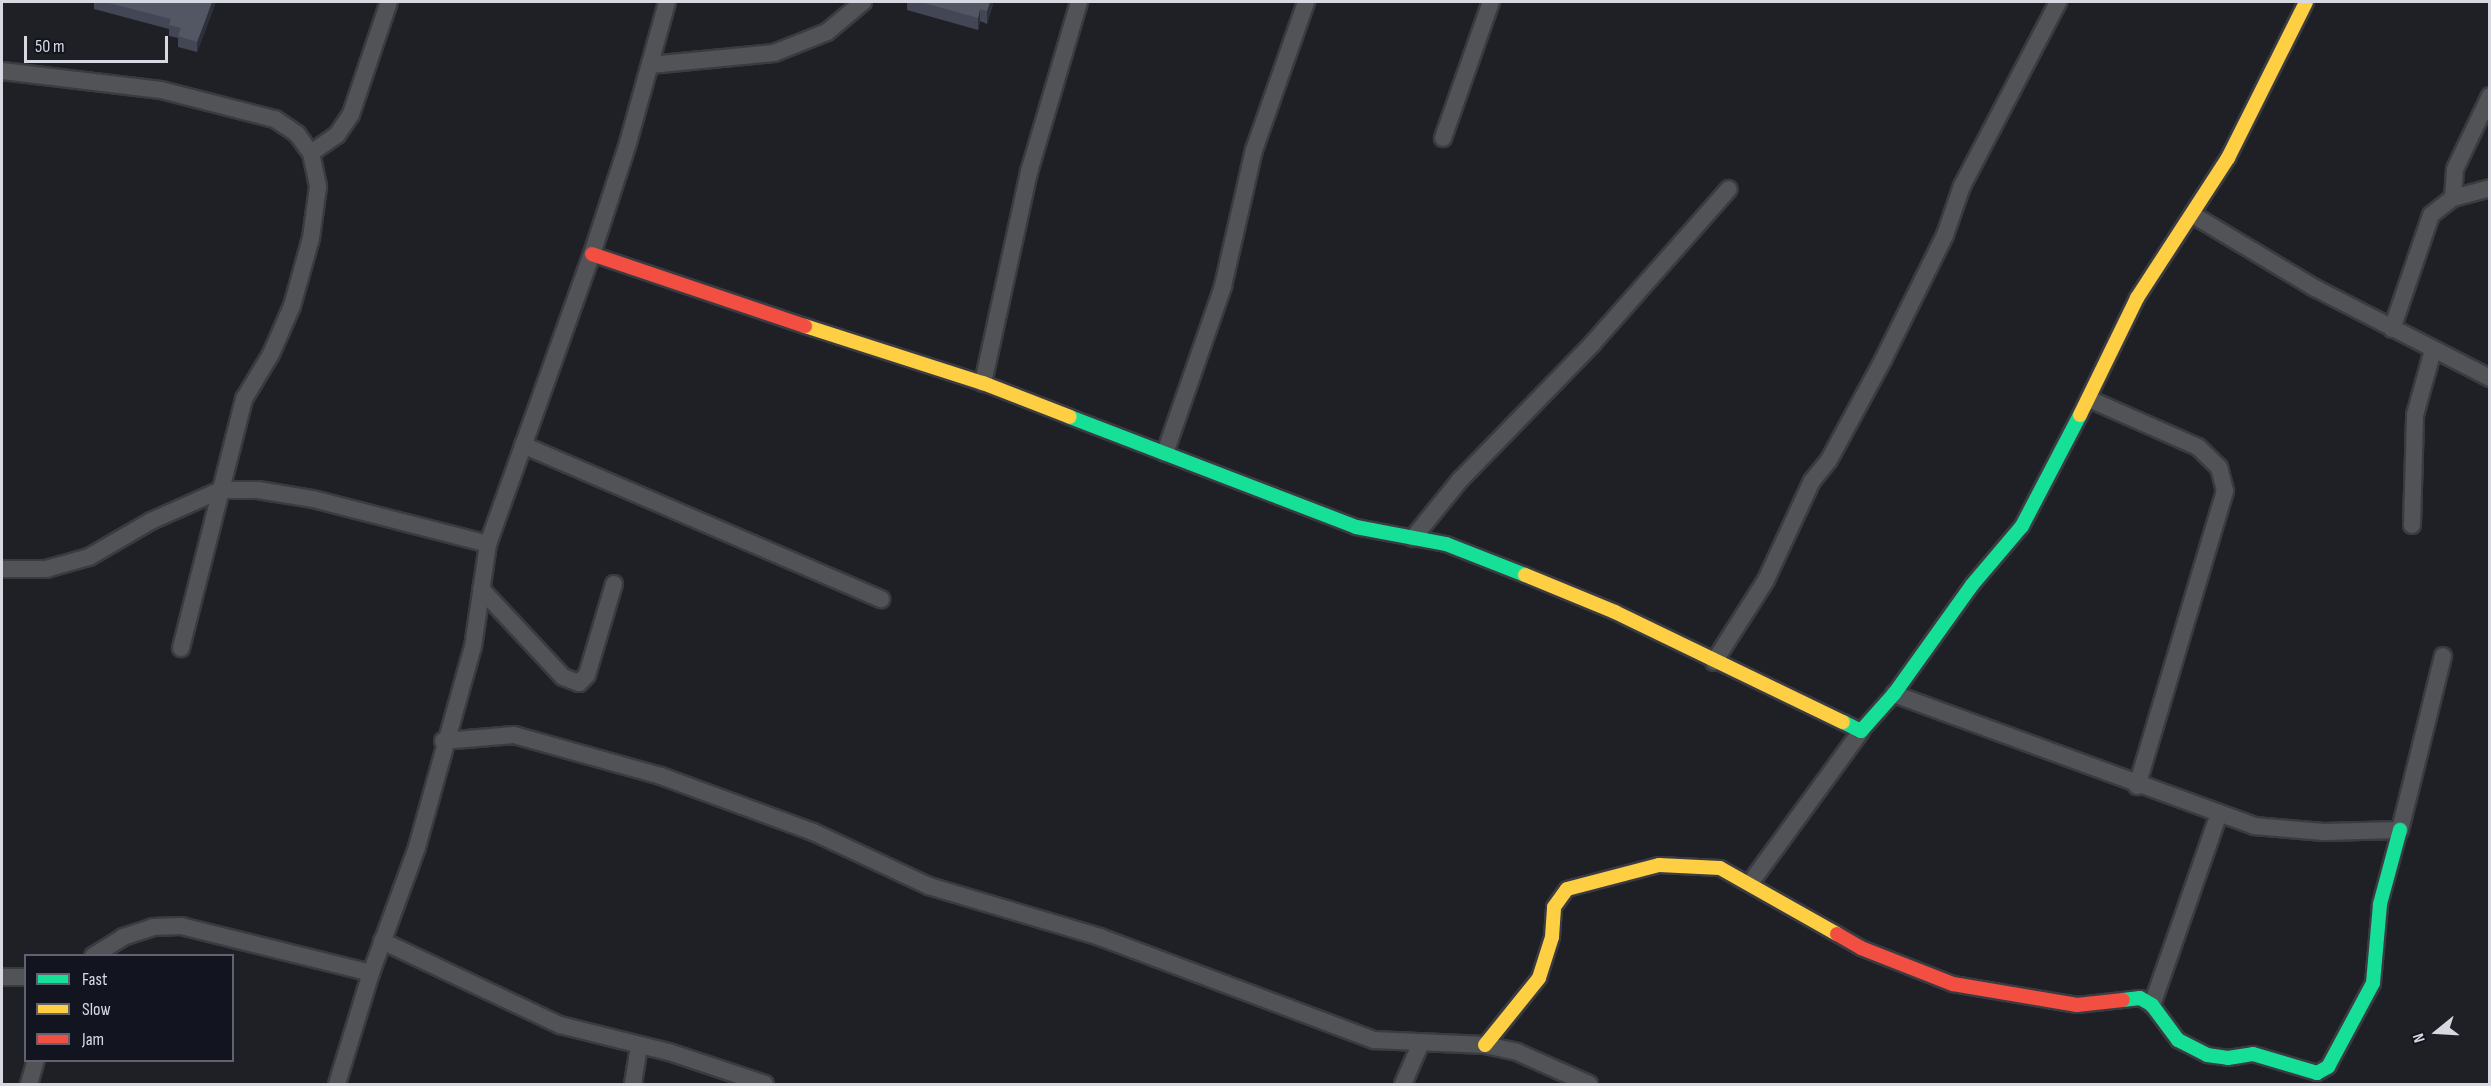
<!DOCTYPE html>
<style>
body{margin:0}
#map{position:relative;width:2491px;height:1086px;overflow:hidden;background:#1e2026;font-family:"Sofia Sans Condensed",sans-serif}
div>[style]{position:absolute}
.roads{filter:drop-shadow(2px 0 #3a3b41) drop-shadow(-2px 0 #3a3b41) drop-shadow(0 2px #3a3b41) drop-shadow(0 -2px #3a3b41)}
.street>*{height:16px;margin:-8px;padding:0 8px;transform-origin:8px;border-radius:8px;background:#525357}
.fast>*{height:14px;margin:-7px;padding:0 7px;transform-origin:7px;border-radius:7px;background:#16e098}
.slow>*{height:14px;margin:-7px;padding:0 7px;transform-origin:7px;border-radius:7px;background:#ffcf43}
.jam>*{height:14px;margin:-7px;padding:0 7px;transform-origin:7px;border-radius:7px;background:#f24e42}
.wall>*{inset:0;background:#434654}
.shaded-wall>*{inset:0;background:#2e303b}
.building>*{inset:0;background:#535663}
span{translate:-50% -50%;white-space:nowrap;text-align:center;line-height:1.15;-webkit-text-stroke:5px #121520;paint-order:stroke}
.frame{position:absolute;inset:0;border:3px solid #d6d9e1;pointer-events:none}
.legend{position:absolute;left:24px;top:954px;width:210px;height:108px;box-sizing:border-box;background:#121520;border:2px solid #60636d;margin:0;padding:8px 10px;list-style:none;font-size:18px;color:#d6d9e1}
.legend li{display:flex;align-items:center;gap:12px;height:30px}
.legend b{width:30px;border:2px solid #60636d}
.north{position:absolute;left:2407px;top:1002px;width:60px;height:60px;-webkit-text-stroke:4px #121520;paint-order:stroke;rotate:252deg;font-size:16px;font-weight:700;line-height:24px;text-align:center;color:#d6d9e1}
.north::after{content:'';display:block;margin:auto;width:21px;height:27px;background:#d6d9e1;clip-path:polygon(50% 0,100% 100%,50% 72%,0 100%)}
.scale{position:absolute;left:24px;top:36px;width:144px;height:27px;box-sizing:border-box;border:3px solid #d6d9e1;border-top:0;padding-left:8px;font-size:18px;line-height:21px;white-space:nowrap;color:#d6d9e1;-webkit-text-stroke:4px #121520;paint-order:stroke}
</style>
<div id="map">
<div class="roads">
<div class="street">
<div style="left:650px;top:65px;width:125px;rotate:-5.5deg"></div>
<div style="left:774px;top:53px;width:57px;rotate:-21.6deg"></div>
<div style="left:827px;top:32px;width:47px;rotate:-39.8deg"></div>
<div style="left:2px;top:71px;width:160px;rotate:6.8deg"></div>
<div style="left:161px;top:90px;width:118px;rotate:14.3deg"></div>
<div style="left:275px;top:119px;width:27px;rotate:34deg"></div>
<div style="left:297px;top:134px;width:24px;rotate:54deg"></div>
<div style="left:311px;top:153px;width:35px;rotate:78deg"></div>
<div style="left:318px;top:187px;width:51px;rotate:97.8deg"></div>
<div style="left:311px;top:238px;width:71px;rotate:105.6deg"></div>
<div style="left:292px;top:306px;width:52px;rotate:113.6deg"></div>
<div style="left:271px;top:354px;width:52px;rotate:121deg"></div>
<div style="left:244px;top:399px;width:257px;rotate:104.2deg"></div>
<div style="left:1443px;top:138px;width:144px;rotate:-70.6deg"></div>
<div style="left:311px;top:153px;width:32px;rotate:-35deg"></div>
<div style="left:337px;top:135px;width:25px;rotate:-56deg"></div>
<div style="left:351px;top:114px;width:118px;rotate:-71.3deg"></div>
<div style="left:2453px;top:198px;width:29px;rotate:-86deg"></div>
<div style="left:2455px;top:169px;width:81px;rotate:-64.4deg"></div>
<div style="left:2193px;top:215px;width:142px;rotate:30.9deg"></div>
<div style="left:2315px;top:288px;width:197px;rotate:27.2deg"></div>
<div style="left:2392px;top:329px;width:120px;rotate:-71.1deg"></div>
<div style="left:2431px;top:215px;width:28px;rotate:-38deg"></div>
<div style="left:2453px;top:198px;width:38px;rotate:-15deg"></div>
<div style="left:983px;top:383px;width:216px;rotate:-77.7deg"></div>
<div style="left:1029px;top:172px;width:177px;rotate:-73.6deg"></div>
<div style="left:2089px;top:399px;width:119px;rotate:23.8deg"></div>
<div style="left:2198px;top:447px;width:29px;rotate:44deg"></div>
<div style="left:2219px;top:467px;width:25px;rotate:76deg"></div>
<div style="left:2225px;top:491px;width:308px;rotate:106.6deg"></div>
<div style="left:523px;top:445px;width:390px;rotate:23.3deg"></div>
<div style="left:1165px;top:453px;width:177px;rotate:-70.8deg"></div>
<div style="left:1223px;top:286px;width:139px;rotate:-77.2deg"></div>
<div style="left:1254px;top:150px;width:157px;rotate:-70.6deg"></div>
<div style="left:2412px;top:525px;width:110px;rotate:-88.4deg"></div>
<div style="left:2415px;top:415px;width:67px;rotate:-74.5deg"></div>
<div style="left:1413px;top:538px;width:75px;rotate:-51deg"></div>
<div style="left:1460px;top:480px;width:191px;rotate:-45.8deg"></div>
<div style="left:1593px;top:343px;width:205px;rotate:-48.6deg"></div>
<div style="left:2px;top:569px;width:44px"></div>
<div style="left:46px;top:569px;width:45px;rotate:-15.6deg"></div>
<div style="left:89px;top:557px;width:72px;rotate:-30.1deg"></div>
<div style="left:151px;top:521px;width:77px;rotate:-23.9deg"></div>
<div style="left:221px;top:490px;width:37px"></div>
<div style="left:258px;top:490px;width:56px;rotate:9.3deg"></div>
<div style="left:313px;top:499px;width:181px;rotate:14.4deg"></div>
<div style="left:481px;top:589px;width:120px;rotate:47deg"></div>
<div style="left:563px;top:677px;width:17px;rotate:21deg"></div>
<div style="left:579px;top:683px;width:11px;rotate:-45deg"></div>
<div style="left:587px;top:675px;width:95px;rotate:-73.5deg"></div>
<div style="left:1714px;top:662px;width:97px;rotate:-57.6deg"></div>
<div style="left:1766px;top:580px;width:109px;rotate:-65.1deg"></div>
<div style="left:1812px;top:481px;width:27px;rotate:-51deg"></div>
<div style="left:1829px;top:460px;width:114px;rotate:-61.6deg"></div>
<div style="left:1883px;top:360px;width:140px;rotate:-63.6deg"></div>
<div style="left:1945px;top:235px;width:52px;rotate:-70.9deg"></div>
<div style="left:1962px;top:186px;width:208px;rotate:-62.4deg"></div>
<div style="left:1894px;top:694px;width:383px;rotate:20.1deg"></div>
<div style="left:2254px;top:826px;width:70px;rotate:4.9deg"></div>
<div style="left:2324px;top:832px;width:76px;rotate:-1.5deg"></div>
<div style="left:2400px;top:830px;width:179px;rotate:-76.1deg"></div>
<div style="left:443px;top:741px;width:71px;rotate:-4.8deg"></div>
<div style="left:514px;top:735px;width:153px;rotate:15.6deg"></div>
<div style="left:661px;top:776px;width:162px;rotate:20.2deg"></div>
<div style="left:813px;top:832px;width:128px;rotate:25deg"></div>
<div style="left:929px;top:886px;width:178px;rotate:16.6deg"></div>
<div style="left:1100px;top:937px;width:293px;rotate:20.6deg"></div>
<div style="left:1374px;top:1040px;width:111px;rotate:2.6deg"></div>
<div style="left:1485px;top:1045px;width:33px;rotate:12deg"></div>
<div style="left:1517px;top:1052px;width:79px;rotate:24deg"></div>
<div style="left:1751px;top:882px;width:187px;rotate:-53.9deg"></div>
<div style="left:382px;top:941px;width:197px;rotate:25.3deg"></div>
<div style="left:560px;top:1025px;width:112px;rotate:13.9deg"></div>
<div style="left:669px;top:1052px;width:101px;rotate:18.4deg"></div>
<div style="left:93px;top:956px;width:36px;rotate:-32deg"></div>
<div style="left:123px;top:937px;width:32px;rotate:-18deg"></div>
<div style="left:153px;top:927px;width:28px;rotate:-2deg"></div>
<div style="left:181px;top:926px;width:196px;rotate:13.9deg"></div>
<div style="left:2px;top:977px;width:24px"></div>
<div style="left:2152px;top:1005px;width:202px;rotate:-70.7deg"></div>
<div style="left:29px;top:1084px;width:25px;rotate:-74deg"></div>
<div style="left:337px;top:1084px;width:116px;rotate:-73deg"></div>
<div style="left:371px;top:973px;width:134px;rotate:-69.9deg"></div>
<div style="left:417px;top:847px;width:208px;rotate:-74.4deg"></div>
<div style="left:473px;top:647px;width:104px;rotate:-81.7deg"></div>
<div style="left:488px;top:544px;width:308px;rotate:-70.3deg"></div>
<div style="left:592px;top:254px;width:117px;rotate:-72deg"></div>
<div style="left:628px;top:143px;width:146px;rotate:-74.5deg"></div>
<div style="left:633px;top:1084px;width:38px;rotate:-81deg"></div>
<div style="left:1403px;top:1084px;width:43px;rotate:-66.4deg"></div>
</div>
<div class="fast">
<div style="left:1070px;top:417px;width:306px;rotate:21deg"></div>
<div style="left:1356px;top:527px;width:92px;rotate:10.7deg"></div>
<div style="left:1446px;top:544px;width:85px;rotate:21.4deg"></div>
<div style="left:1843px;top:722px;width:20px;rotate:27deg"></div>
<div style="left:1861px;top:731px;width:50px;rotate:-48.3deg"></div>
<div style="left:1894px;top:694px;width:134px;rotate:-54.4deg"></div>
<div style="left:1972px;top:585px;width:77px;rotate:-49.7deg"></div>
<div style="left:2022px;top:526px;width:125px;rotate:-62.4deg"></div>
<div style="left:2123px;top:1000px;width:17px;rotate:-7deg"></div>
<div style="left:2140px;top:998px;width:14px;rotate:30deg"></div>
<div style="left:2152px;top:1005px;width:44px;rotate:53.4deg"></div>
<div style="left:2178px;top:1040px;width:33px;rotate:27deg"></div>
<div style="left:2207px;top:1055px;width:21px;rotate:8deg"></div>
<div style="left:2228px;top:1058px;width:25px;rotate:-9deg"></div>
<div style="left:2253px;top:1054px;width:67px;rotate:16.5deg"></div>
<div style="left:2317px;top:1073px;width:13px;rotate:-29deg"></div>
<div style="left:2328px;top:1067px;width:95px;rotate:-61.8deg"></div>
<div style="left:2373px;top:983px;width:79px;rotate:-84.9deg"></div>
<div style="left:2380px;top:904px;width:77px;rotate:-74.9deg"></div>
</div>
<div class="slow">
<div style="left:805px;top:326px;width:187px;rotate:17.8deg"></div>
<div style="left:983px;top:383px;width:93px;rotate:21.3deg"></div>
<div style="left:2080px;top:415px;width:130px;rotate:-64deg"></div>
<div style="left:2137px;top:298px;width:167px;rotate:-57deg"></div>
<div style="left:2228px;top:158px;width:174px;rotate:-63.4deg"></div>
<div style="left:1525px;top:575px;width:97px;rotate:22.3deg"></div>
<div style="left:1615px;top:612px;width:253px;rotate:25.8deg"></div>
<div style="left:1485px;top:1045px;width:86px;rotate:-51.1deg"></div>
<div style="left:1539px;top:978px;width:43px;rotate:-72.4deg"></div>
<div style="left:1552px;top:937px;width:30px;rotate:-86deg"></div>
<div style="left:1554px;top:907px;width:22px;rotate:-54deg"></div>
<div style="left:1567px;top:889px;width:95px;rotate:-14.6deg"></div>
<div style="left:1659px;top:865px;width:61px;rotate:2.8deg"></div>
<div style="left:1720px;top:868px;width:134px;rotate:29.4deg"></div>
</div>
<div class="jam">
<div style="left:592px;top:254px;width:225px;rotate:18.7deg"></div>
<div style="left:1837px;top:934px;width:28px;rotate:30deg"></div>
<div style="left:1861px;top:948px;width:99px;rotate:21.4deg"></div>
<div style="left:1953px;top:984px;width:126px;rotate:9.6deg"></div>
<div style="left:2077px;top:1005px;width:46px;rotate:-6.2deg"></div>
</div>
</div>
<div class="wall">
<div style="clip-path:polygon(94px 2px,216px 2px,197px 52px,178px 47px,178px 38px,169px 36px,169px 29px,94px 9px)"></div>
<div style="clip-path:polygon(907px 2px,993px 2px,993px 4px,987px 24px,980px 21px,978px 30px,907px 10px)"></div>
</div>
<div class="shaded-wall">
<div style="clip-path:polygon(212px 2px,216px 2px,197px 52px,197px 42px)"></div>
<div style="clip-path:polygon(990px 2px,993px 2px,993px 4px,987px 24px,987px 11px)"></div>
<div style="clip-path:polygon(980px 9px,980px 21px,978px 30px,978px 18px)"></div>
</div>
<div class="building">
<div style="clip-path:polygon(105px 2px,212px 2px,197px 42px,178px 36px,181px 28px,169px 25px,171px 19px)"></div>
<div style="clip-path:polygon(921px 2px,990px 2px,987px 11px,980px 9px,978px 18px)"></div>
</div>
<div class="frame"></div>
<ul class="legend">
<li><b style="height:8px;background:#16e098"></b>Fast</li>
<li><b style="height:8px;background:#ffcf43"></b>Slow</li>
<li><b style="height:8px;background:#f24e42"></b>Jam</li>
</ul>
<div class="north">N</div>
<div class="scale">50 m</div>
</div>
